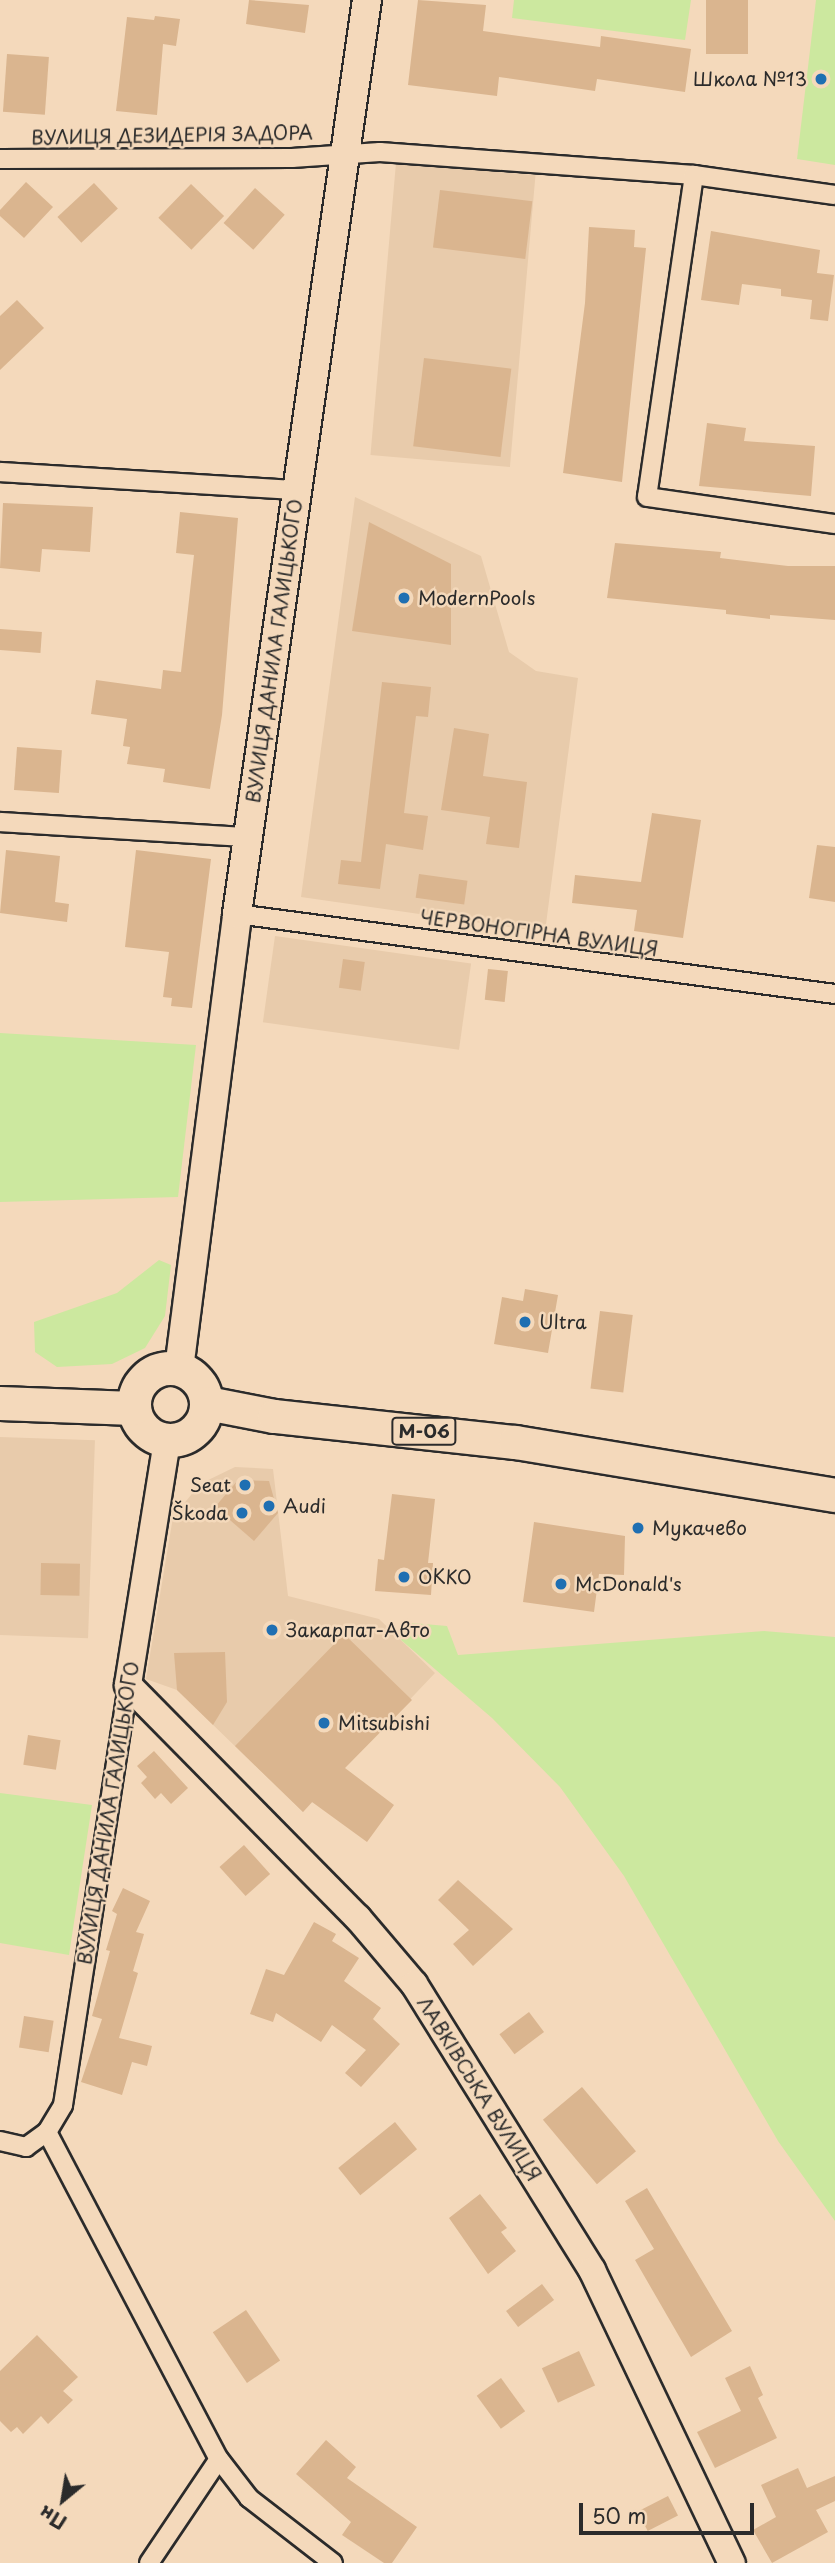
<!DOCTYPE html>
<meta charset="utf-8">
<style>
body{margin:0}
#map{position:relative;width:835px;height:2563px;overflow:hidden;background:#f4d9bb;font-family:"Playpen Sans",sans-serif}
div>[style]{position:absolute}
.built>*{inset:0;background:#e8cbab;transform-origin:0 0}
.green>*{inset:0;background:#cce89f}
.building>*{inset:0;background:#dab58f;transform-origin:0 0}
.roads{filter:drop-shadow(2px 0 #2b2b2b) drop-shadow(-2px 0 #2b2b2b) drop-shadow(0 2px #2b2b2b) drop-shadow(0 -2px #2b2b2b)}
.street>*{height:18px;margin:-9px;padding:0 9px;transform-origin:9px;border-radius:9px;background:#f4d9bb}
.secondary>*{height:26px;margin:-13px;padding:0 13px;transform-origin:13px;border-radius:13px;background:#f4d9bb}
.primary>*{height:28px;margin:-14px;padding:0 14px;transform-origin:14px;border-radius:14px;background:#f4d9bb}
.highway>*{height:33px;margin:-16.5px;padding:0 16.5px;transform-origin:16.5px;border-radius:16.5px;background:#f4d9bb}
.highway>.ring{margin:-16.5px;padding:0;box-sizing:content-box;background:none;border:33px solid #f4d9bb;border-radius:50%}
.dots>*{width:19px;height:19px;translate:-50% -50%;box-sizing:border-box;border:4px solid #f4d9bb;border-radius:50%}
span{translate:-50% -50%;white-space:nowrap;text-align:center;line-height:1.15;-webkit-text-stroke:5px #f4d9bb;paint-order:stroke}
.shield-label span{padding:2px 5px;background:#f4d9bb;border:2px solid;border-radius:5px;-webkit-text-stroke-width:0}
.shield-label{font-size:18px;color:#2b2b2b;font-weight:700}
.poi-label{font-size:19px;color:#2b2b2b}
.right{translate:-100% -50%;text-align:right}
.left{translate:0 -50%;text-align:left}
.street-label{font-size:19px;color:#2b2b2b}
.north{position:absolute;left:28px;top:2465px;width:70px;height:70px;-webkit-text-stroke:5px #f4d9bb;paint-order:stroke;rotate:210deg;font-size:19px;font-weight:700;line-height:28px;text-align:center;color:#2b2b2b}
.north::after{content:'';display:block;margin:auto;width:24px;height:32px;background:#2b2b2b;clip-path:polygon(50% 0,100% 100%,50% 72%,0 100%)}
.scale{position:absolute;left:579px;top:2503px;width:175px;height:32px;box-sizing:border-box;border:4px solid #2b2b2b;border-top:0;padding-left:9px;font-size:21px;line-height:24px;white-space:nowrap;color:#2b2b2b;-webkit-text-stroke:5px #f4d9bb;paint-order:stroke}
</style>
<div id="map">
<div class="built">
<div style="left:396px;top:163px;width:140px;height:293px;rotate:5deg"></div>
<div style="clip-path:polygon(355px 497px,481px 556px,509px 652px,536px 671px,578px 678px,545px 932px,301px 897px)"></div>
<div style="left:275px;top:936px;width:198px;height:87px;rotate:8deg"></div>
<div style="left:0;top:1437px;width:95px;height:198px;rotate:2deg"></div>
<div style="clip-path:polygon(235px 1467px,273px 1469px,288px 1596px,379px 1619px,435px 1673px,303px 1812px,177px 1690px,146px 1679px,173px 1517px,200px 1484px)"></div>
</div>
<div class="green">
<div style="clip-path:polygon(514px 0,691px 0,685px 40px,512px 18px)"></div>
<div style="clip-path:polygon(816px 0,835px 0,835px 165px,797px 159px)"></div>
<div style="clip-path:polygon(0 1033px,196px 1045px,178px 1197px,0 1202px)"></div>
<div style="clip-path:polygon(159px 1260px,171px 1265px,165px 1316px,145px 1348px,112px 1364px,57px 1367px,35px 1352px,34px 1322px,117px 1293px)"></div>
<div style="clip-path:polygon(412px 1623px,447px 1626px,458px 1655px,764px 1631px,835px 1637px,835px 2221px,778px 2141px,624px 1876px,560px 1787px,492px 1718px,401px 1640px)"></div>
<div style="clip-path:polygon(0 1793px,92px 1805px,69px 1955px,0 1943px)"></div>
</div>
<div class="building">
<div style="clip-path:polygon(249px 0,309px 5px,305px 33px,246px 24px)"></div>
<div style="clip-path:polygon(418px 0,486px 5px,483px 31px,600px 47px,601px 36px,691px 49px,685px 92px,597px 79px,595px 91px,499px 77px,497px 96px,408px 85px)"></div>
<div style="left:706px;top:0;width:42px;height:54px"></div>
<div style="clip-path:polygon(155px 16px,180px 19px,176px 46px,163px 44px,157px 115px,116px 111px,127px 17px,154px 20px)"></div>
<div style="left:7px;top:54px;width:42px;height:58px;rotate:4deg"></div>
<div style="clip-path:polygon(26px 182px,53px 207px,24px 238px,0 216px,0 210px)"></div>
<div style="left:94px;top:183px;width:35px;height:50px;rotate:47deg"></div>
<div style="left:191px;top:184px;width:46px;height:47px;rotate:44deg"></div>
<div style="left:255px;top:188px;width:40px;height:47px;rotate:42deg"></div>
<div style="left:440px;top:190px;width:93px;height:58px;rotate:7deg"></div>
<div style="clip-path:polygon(589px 227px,635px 230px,634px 247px,646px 248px,622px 482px,563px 473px,585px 303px)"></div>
<div style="clip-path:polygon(711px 231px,820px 250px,817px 273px,834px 275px,828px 321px,810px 319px,812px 300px,781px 296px,781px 289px,742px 284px,739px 305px,701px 300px)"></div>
<div style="clip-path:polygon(17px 300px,44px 328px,0 370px,0 316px)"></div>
<div style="left:424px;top:358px;width:88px;height:89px;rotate:7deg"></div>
<div style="clip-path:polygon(707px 423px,746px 428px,744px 441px,815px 446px,811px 496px,699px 486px)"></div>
<div style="clip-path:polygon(3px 503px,93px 507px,90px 552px,42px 549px,40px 572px,0 568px)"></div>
<div style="clip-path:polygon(180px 512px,238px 518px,222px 715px,210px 789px,163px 782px,165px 769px,127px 764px,130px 747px,123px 746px,127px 719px,91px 714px,96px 680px,161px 689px,163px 670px,181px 672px,194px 555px,176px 553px)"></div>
<div style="clip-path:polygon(369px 522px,451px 564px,451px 645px,352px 631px)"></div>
<div style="clip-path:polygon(615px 543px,721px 552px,720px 558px,788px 566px,835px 566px,835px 620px,770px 615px,770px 619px,726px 614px,726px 610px,607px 598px)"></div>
<div style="left:0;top:629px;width:42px;height:21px;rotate:4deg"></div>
<div style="clip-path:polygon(382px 682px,431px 687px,428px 717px,416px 716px,404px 813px,428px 816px,423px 850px,386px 844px,380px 889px,338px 884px,341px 860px,361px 862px)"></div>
<div style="clip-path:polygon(454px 728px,489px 734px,483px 776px,527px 782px,519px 848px,486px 844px,490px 817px,441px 810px)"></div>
<div style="left:17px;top:747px;width:45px;height:43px;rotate:4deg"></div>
<div style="clip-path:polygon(652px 813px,701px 820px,683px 938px,634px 931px,637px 910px,572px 903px,575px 875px,641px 882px)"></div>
<div style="clip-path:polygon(817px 845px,835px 847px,835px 902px,809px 898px)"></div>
<div style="clip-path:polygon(6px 850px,60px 856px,55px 902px,69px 904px,67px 922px,0 913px)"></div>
<div style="clip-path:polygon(136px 850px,211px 859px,192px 1008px,171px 1006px,172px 998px,163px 997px,169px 952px,125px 947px)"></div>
<div style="left:419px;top:874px;width:49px;height:24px;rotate:8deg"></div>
<div style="left:343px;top:959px;width:22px;height:29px;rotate:8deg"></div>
<div style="left:488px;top:969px;width:20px;height:31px;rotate:6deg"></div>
<div style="clip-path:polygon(525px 1289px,558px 1295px,548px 1353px,494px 1344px,502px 1297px,523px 1301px)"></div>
<div style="left:600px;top:1311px;width:33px;height:78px;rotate:7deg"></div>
<div style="clip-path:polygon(238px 1480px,269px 1481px,278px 1513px,254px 1541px,215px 1507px)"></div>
<div style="clip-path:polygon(392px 1494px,435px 1499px,428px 1563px,433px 1563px,431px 1595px,375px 1591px,378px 1559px,384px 1560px)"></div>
<div style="clip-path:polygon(534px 1522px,625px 1536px,624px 1575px,599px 1574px,594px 1612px,523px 1602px)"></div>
<div style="left:41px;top:1563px;width:39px;height:32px;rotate:1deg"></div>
<div style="clip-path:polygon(344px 1634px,412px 1700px,345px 1768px,394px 1805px,367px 1842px,312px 1802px,303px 1812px,235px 1746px)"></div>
<div style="clip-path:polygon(225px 1652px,227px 1702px,213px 1725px,177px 1690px,174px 1653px)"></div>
<div style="left:28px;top:1735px;width:33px;height:30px;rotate:9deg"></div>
<div style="clip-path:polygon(154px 1751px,188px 1788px,171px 1804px,161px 1793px,155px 1799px,141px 1783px,147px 1777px,137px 1766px)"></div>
<div style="left:244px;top:1845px;width:39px;height:33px;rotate:48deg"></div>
<div style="clip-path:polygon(458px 1880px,513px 1929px,473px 1966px,453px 1944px,469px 1930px,438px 1900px)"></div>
<div style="clip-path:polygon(123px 1888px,150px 1901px,136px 1932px,144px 1934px,133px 1971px,138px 1973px,119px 2038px,152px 2046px,147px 2066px,132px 2062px,122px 2095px,81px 2082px,102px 2019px,92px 2016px,110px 1951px,106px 1950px,117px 1914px,112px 1911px)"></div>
<div style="clip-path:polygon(314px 1922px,336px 1934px,332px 1941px,359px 1958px,344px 1981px,381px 2008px,373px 2019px,400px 2044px,361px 2087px,345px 2073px,366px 2050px,332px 2025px,321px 2042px,276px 2013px,273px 2022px,250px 2014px,266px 1969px,284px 1975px)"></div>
<div style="left:529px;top:2012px;width:25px;height:37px;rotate:53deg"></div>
<div style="left:24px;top:2016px;width:30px;height:32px;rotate:9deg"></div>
<div style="left:582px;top:2087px;width:84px;height:51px;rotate:50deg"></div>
<div style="left:395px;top:2122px;width:35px;height:73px;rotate:51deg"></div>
<div style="clip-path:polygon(647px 2188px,732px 2331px,691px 2357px,635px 2260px,654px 2249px,625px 2201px)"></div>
<div style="clip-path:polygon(480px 2194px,507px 2228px,501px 2232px,516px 2251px,488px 2274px,449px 2218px)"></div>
<div style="left:542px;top:2284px;width:20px;height:45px;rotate:53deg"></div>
<div style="left:246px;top:2310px;width:61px;height:40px;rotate:56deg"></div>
<div style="clip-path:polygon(37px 2335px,78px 2377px,63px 2391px,73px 2400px,48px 2424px,41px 2416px,23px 2434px,17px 2427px,11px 2432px,0 2421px,0 2371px)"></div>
<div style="left:579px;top:2351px;width:38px;height:41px;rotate:65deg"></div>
<div style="clip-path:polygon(750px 2366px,763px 2395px,758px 2398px,777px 2438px,715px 2468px,697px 2432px,741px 2411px,725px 2378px)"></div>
<div style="left:501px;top:2378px;width:41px;height:30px;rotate:54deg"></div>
<div style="clip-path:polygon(326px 2440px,356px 2467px,347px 2478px,417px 2527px,392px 2563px,384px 2563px,342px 2535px,351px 2522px,296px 2474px)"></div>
<div style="clip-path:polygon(798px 2468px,807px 2488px,835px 2476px,835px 2501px,816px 2510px,828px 2532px,772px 2563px,753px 2530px,776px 2517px,761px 2485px)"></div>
<div style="left:668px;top:2496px;width:22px;height:34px;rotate:63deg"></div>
</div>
<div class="roads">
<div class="street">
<div style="left:0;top:159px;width:292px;rotate:-0.2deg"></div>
<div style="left:292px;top:158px;width:88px;rotate:-3.9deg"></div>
<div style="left:380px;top:152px;width:315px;rotate:4.2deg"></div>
<div style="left:694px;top:175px;width:142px;rotate:8.1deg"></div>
<div style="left:694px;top:175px;width:325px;rotate:98.3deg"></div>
<div style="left:647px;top:497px;width:190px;rotate:8.2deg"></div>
<div style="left:0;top:472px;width:298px;rotate:3.5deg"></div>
<div style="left:0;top:822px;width:248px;rotate:3.5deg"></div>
<div style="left:237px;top:914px;width:603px;rotate:7.62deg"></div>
<div style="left:47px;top:2132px;width:31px;rotate:-59deg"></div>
<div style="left:63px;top:2105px;width:425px;rotate:-81.2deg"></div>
<div style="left:0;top:2141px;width:27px;rotate:13deg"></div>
<div style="left:26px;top:2147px;width:26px;rotate:-36deg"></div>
<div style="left:47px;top:2132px;width:369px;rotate:62.3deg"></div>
<div style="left:219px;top:2459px;width:49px;rotate:52.4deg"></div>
<div style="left:249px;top:2498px;width:106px;rotate:37.7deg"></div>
<div style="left:149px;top:2563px;width:125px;rotate:-56.1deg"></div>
</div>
<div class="secondary">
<div style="left:167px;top:1441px;width:247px;rotate:99.1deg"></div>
<div style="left:128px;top:1685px;width:327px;rotate:45.4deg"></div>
<div style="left:358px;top:1918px;width:87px;rotate:49.7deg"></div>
<div style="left:414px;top:1984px;width:337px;rotate:58.1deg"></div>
<div style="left:592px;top:2270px;width:325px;rotate:64.5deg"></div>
</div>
<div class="primary">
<div style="left:179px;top:1369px;width:459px;rotate:-82.7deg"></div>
<div style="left:237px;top:914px;width:923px;rotate:-81.91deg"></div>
</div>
<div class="highway">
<div class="ring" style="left:134px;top:1368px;width:39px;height:39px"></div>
<div style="left:0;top:1403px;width:133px;rotate:2.2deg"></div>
<div style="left:207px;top:1403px;width:68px;rotate:11deg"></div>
<div style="left:274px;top:1416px;width:242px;rotate:6.2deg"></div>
<div style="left:515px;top:1442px;width:324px;rotate:9.4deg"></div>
</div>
</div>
<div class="dots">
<div style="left:821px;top:79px;background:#1f6fb2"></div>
<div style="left:404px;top:598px;background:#1f6fb2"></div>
<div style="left:525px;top:1322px;background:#1f6fb2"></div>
<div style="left:245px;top:1485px;background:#1f6fb2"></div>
<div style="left:269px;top:1506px;background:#1f6fb2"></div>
<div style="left:242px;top:1513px;background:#1f6fb2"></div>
<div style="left:638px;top:1528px;background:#1f6fb2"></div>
<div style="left:404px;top:1577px;background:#1f6fb2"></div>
<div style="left:561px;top:1584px;background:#1f6fb2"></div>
<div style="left:272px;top:1630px;background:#1f6fb2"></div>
<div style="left:324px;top:1723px;background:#1f6fb2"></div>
</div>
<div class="shield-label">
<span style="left:424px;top:1431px">М-06</span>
</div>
<div class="poi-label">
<span class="right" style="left:807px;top:79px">Школа №13</span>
<span class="left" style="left:418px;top:598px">ModernPools</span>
<span class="left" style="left:539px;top:1322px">Ultra</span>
<span class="right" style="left:231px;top:1485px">Seat</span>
<span class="left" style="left:283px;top:1506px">Audi</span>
<span class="right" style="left:228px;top:1513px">Škoda</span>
<span class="left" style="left:652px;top:1528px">Мукачево</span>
<span class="left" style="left:418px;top:1577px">ОККО</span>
<span class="left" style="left:575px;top:1584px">McDonald's</span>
<span class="left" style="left:286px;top:1630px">Закарпат-Авто</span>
<span class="left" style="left:338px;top:1723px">Mitsubishi</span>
</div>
<div class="street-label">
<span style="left:172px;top:135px;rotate:-1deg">ВУЛИЦЯ ДЕЗИДЕРІЯ ЗАДОРА</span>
<span style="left:274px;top:651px;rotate:-82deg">ВУЛИЦЯ ДАНИЛА ГАЛИЦЬКОГО</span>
<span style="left:539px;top:933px;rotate:8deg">ЧЕРВОНОГІРНА ВУЛИЦЯ</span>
<span style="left:108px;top:1813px;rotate:-81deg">ВУЛИЦЯ ДАНИЛА ГАЛИЦЬКОГО</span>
<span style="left:479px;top:2089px;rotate:58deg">ЛАВКІВСЬКА ВУЛИЦЯ</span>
</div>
<div class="north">Пн</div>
<div class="scale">50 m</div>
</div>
